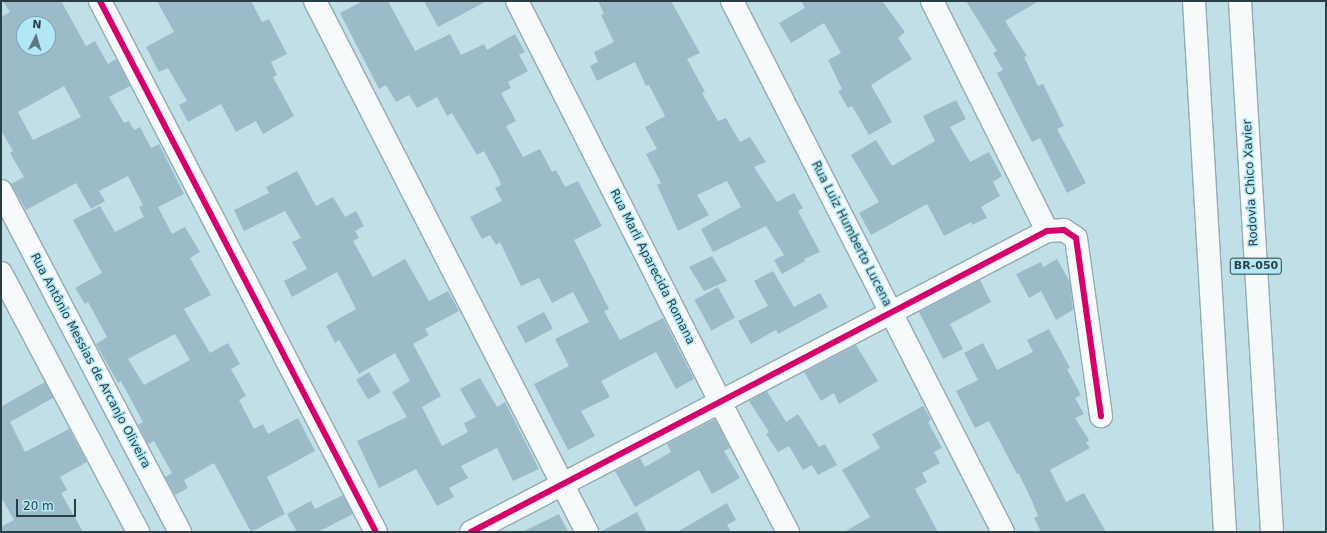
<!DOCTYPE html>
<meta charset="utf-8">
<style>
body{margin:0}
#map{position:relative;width:1327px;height:533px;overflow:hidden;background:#c1dfe7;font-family:"DejaVu Sans",sans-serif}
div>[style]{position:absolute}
.building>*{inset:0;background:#9cbbc9;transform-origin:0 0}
.roads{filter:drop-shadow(1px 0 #93aab1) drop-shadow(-1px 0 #93aab1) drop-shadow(0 1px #93aab1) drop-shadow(0 -1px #93aab1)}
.street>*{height:22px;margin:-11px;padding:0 11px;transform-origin:11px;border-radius:11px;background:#f6fafb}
.highway>*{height:22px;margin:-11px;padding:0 11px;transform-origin:11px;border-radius:11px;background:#f6fafb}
.cycleway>*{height:6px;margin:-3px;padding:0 3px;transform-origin:3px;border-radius:3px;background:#d6006c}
span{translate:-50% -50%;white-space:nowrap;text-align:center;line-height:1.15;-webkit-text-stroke:3px #b2e8f6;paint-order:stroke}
.shield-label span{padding:1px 3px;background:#b2e8f6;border:1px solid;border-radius:3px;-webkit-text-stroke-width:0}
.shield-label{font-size:11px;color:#2a3f45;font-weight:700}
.street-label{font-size:12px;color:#2a3f45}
.frame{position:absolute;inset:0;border:2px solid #2a3f45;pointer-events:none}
.north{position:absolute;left:16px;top:16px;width:40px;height:40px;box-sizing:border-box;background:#b2e8f6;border:1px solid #7ca4af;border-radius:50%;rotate:5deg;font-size:11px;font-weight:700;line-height:16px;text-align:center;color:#2a3f45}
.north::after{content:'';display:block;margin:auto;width:14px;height:18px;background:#5f777e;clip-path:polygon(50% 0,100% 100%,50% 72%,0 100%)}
.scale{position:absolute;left:16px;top:499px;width:60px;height:18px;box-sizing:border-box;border:2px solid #2a3f45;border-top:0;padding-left:5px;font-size:12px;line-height:14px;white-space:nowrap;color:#2a3f45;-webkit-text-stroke:3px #b2e8f6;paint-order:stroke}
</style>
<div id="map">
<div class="building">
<div style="clip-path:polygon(evenodd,3px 1px,61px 1px,86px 46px,95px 41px,108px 64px,116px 59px,130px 86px,109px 97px,124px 123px,129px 121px,134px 130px,140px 127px,151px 148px,159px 144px,184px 194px,158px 207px,172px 234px,185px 227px,200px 252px,190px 258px,211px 295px,184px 309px,210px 353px,228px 343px,240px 364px,231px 369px,246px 396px,239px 400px,254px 429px,263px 424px,268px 434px,298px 418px,315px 451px,267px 477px,285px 514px,251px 532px,214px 463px,184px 480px,188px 488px,175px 495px,165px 477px,172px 473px,154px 441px,148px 444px,138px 425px,143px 422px,121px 381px,118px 383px,96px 344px,107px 337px,88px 302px,85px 304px,75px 288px,102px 273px,73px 220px,100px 206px,115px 232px,144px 217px,139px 207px,143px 205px,128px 176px,99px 191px,105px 201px,91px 209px,76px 183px,26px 210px,11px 184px,24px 177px,10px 153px,13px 151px,1px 130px,1px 17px,10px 12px,3px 1px,24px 24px,48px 24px,48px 48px,24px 48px,24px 24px,3px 1px,64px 86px,81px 117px,33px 140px,18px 112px,64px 86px,3px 1px,175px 334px,190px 360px,144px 385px,128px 359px,175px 334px)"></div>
<div style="clip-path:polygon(157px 1px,251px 1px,262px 22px,269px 19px,287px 54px,271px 62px,277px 75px,273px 77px,294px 116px,263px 134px,256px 121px,236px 132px,221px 104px,188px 122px,179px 105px,187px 101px,168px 68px,159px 72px,146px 47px,174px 32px)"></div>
<div style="clip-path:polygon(363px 1px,388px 1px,415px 51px,450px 34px,461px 55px,484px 44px,487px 50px,515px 34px,525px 52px,519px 55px,528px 71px,508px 82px,511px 88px,501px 93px,516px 121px,506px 126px,523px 157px,540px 149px,552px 172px,556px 170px,565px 187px,578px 181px,602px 226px,574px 240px,609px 309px,604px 311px,620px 340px,663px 318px,694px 379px,676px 389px,656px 352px,601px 381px,610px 397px,581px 411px,595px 436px,568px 450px,534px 384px,569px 366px,555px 339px,589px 322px,573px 292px,552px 303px,539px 278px,521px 286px,500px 242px,496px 245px,490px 235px,482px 239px,470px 217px,502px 201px,495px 188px,501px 185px,499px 179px,484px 151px,477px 155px,452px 113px,447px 116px,437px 97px,417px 108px,409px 95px,396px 102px,386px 85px,379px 89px,340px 13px)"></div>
<div style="clip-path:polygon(424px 1px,487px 1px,438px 27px)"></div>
<div style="clip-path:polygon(598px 1px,671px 1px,700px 53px,687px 59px,705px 92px,702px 93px,718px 121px,726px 118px,740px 142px,750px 137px,766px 162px,754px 167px,777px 202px,794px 193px,803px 208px,798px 211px,820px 252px,804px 259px,805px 261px,782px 274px,774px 260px,784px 255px,766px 226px,713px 252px,701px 229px,741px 207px,727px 181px,697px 195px,709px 215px,678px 231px,657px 185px,661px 183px,646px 154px,657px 149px,645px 127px,665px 116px,649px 85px,646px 86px,635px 62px,597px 81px,590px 66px,598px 62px,594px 52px,614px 42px,601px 15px,604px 14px)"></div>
<div style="clip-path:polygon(801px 1px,882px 1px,905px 32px,898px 38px,912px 59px,871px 85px,892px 122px,869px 135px,852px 106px,848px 108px,838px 91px,842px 89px,828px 60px,841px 53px,824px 23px,791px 43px,779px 23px,805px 8px)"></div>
<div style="clip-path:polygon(966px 1px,1039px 1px,1005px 21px,1027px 56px,1024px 57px,1038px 86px,1043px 84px,1064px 126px,1057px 129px,1086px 183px,1067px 193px,1040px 138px,1032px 142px,997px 73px,1003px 70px,993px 53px,997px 51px)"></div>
<div style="clip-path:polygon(956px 100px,966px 119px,950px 127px,970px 162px,989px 152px,1002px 176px,993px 182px,1000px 196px,981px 207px,987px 218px,972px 225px,971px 222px,944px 236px,927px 204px,871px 235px,859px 213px,879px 202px,851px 155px,876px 140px,892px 166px,935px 141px,923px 116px)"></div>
<div style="clip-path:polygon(297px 171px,316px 206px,333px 197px,345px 217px,356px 211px,364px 226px,355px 231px,359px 238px,353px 241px,373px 277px,405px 259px,429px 301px,448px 291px,459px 311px,425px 329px,429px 335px,413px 344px,441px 396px,422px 407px,442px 446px,468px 432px,464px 423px,476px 417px,460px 389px,480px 378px,497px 407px,505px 402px,539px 469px,513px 481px,497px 448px,461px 466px,468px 478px,449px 488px,454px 497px,437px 506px,416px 469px,379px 488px,357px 441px,407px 417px,392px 392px,410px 381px,395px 353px,359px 374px,339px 340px,335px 343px,326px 326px,356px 309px,337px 272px,292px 297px,284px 281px,307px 269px,292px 242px,301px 238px,285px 211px,244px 231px,234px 210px,269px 193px,266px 187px)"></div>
<div style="clip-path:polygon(712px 256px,727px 281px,704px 291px,689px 267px)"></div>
<div style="clip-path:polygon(1057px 259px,1070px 282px,1073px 310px,1056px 320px,1041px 291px,1029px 298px,1016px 274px,1041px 262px,1043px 267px)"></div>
<div style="clip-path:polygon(773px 271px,794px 307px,820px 293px,828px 307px,778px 334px,776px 330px,751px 344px,738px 321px,768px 306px,754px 281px)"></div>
<div style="clip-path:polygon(980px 280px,991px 302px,950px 324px,963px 349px,943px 359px,919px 312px)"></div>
<div style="left:718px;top:287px;width:35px;height:27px;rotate:61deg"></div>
<div style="left:544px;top:312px;width:19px;height:31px;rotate:62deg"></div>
<div style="clip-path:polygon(1049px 329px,1070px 368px,1067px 369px,1081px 395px,1075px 398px,1084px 414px,1075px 418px,1089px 440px,1086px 443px,1090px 448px,1050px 470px,1066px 502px,1084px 493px,1106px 532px,1041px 532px,1034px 518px,1038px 516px,1032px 501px,1019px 474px,1017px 474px,989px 421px,975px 428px,956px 391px,978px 380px,964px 353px,983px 343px,997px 370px,1033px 352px,1027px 340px)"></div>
<div style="clip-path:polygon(856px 345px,878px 381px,839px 404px,834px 393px,821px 401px,804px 372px)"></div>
<div style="left:369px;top:372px;width:23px;height:15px;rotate:59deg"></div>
<div style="clip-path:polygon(45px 382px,53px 398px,10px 422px,25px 452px,69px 429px,87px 462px,60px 477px,67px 490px,61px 493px,83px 532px,1px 532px,1px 527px,14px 520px,1px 497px,1px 403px,2px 406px)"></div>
<div style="clip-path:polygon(767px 391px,786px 422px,798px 414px,819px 447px,825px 444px,837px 465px,818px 475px,812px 465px,803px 470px,789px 446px,778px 452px,766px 434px,769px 432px,749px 401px)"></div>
<div style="clip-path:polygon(923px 406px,931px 420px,928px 422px,942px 448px,934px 452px,940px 463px,922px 473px,927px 482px,915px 489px,938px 532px,844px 532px,870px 517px,842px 470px,880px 448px,872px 434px)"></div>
<div style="clip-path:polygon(715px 419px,730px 448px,724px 451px,740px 478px,712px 494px,699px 470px,635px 507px,615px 471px,640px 458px,645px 467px,671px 452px,667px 444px)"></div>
<div style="clip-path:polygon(343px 495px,353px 514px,318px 532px,297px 532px,287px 514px,311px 501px,315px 509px)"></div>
<div style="clip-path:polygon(727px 503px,736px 520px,727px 525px,731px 532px,677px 532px)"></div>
<div style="clip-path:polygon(637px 512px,647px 532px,600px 532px)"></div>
<div style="clip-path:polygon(559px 514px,568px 532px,522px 532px)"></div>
</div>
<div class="roads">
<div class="street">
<div style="left:100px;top:1px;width:598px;rotate:62.54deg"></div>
<div style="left:315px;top:1px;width:597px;rotate:62.88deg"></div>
<div style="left:517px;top:1px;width:449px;rotate:63.1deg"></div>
<div style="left:720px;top:402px;width:147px;rotate:62.4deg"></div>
<div style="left:732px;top:1px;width:596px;rotate:62.96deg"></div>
<div style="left:932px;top:1px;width:257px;rotate:63.4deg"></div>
<div style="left:1px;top:191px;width:385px;rotate:62.3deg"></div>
<div style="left:1px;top:273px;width:293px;rotate:62.1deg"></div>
<div style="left:471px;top:532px;width:650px;rotate:-27.59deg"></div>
<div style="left:1047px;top:231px;width:17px;rotate:-3deg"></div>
<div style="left:1064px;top:230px;width:14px;rotate:34deg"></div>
<div style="left:1076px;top:238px;width:180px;rotate:82deg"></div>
</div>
<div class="highway">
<div style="left:1194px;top:1px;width:532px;rotate:86.66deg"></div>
<div style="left:1240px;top:1px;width:532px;rotate:86.55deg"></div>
</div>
</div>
<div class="cycleway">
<div style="left:100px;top:1px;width:598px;rotate:62.54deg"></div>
<div style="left:471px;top:532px;width:650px;rotate:-27.59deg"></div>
<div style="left:1047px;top:231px;width:17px;rotate:-3deg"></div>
<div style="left:1064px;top:230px;width:14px;rotate:34deg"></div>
<div style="left:1076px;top:238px;width:180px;rotate:82deg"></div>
</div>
<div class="shield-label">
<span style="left:1256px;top:266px">BR-050</span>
</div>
<div class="street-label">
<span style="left:1251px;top:183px;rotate:-93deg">Rodovia Chico Xavier</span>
<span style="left:851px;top:234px;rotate:63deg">Rua Luiz Humberto Lucena</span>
<span style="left:652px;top:267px;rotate:63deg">Rua Marli Aparecida Romana</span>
<span style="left:90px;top:361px;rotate:62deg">Rua Antônio Messias de Arcanjo Oliveira</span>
</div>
<div class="frame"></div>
<div class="north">N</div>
<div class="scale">20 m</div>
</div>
